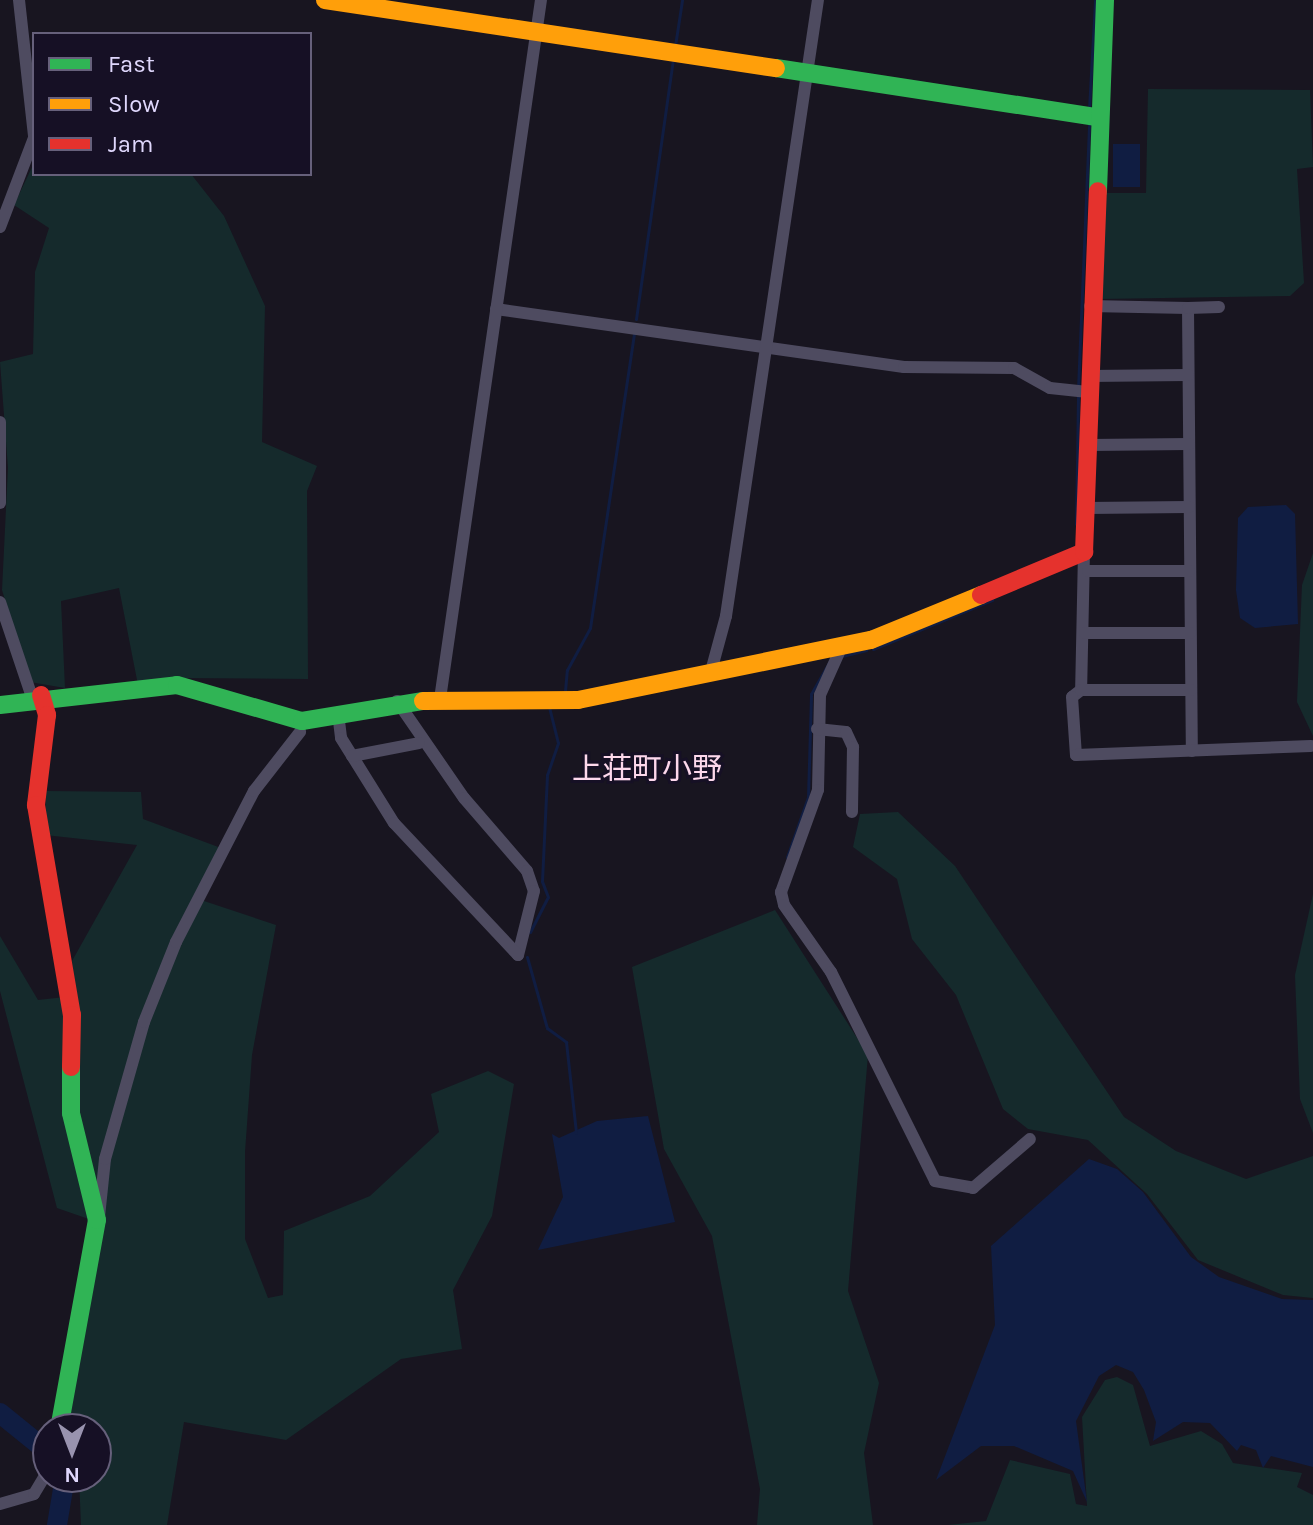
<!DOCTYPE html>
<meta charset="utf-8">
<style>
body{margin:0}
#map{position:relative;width:1313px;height:1525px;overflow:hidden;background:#181520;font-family:Karla,"Noto Sans JP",sans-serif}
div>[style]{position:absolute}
.green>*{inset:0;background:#152a2c}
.water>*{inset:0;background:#101d42;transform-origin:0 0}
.stream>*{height:3px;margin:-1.5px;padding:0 1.5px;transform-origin:1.5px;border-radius:1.5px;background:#101d42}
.river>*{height:20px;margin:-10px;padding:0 10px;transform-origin:10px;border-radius:10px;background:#101d42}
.street>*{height:12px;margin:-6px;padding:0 6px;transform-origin:6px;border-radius:6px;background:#4e4b60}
.fast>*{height:18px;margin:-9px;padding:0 9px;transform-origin:9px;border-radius:9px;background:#30b455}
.slow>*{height:18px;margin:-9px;padding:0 9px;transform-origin:9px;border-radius:9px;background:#ff9f0a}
.jam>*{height:18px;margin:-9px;padding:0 9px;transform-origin:9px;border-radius:9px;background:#e5322d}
span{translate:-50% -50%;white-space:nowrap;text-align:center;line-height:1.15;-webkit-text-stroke:6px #161025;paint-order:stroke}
.quarter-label{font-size:30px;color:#fdd8ec}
.legend{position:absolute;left:32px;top:32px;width:280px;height:144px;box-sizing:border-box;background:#161025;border:2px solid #66607b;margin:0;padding:10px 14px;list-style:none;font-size:24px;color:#dfd7fc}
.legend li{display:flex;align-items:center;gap:16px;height:40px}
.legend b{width:40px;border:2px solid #66607b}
.north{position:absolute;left:32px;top:1413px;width:80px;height:80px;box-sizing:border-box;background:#161025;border:2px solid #66607b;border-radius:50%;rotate:180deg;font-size:22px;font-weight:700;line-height:32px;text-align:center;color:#dfd7fc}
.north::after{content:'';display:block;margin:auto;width:28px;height:36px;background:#9993af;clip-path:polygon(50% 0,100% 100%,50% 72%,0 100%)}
</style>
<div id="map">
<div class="green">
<div style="clip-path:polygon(1148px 89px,1310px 90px,1313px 167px,1297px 169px,1304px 283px,1290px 296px,1101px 299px,1104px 193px,1146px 193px)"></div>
<div style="clip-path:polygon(34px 163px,34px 174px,191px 174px,224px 216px,265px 306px,262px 442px,317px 466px,307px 491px,308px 679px,178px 678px,138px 685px,119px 588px,61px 601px,65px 688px,30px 682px,2px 590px,8px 468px,0 362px,33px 354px,35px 272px,49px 228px,14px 205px)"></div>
<div style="clip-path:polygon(1313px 553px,1313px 736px,1297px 702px,1302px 585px)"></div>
<div style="clip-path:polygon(46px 791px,141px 792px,143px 819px,221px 848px,195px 898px,276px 925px,252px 1055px,245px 1152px,245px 1239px,268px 1298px,283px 1295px,284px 1231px,370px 1196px,439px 1132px,431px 1094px,488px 1071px,514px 1084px,492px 1216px,453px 1290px,462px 1349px,401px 1359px,286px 1440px,184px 1422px,167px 1525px,81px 1525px,79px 1477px,96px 1477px,96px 1429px,67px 1429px,103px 1224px,57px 1208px,0 991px,0 936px,38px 1000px,74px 996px,72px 961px,137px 845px,45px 835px)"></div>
<div style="clip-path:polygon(898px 812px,955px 866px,1124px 1117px,1176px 1151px,1246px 1179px,1313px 1156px,1313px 1298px,1283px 1295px,1198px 1260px,1147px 1194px,1088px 1140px,1028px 1129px,1003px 1109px,956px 995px,912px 939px,897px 879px,853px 847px,860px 814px)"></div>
<div style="clip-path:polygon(1313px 894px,1313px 1133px,1300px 1099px,1295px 975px)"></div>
<div style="clip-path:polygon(775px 910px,868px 1055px,848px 1291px,879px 1383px,864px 1453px,873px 1525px,757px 1525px,760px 1489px,712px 1236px,664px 1149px,632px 967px)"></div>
<div style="clip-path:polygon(1117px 1377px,1133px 1385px,1150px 1446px,1201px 1431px,1222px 1444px,1233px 1463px,1302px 1473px,1297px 1487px,1313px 1495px,1313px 1525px,948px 1525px,986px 1521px,1010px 1460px,1070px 1474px,1076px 1504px,1087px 1506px,1082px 1417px,1105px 1380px)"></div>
</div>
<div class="water">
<div style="left:1113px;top:144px;width:27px;height:43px"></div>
<div style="clip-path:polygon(1286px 505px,1295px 514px,1298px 624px,1255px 628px,1240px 618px,1236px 590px,1238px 518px,1248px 507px)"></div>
<div style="clip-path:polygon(648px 1116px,675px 1222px,538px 1250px,563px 1197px,552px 1134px,559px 1138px,597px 1121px)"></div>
<div style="clip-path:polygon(1089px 1159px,1117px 1169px,1143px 1192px,1191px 1257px,1219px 1277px,1282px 1299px,1313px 1300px,1313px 1467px,1271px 1456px,1263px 1468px,1256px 1450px,1241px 1445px,1237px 1451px,1210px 1423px,1183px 1422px,1153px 1441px,1156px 1422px,1144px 1390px,1133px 1372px,1116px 1365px,1099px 1376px,1076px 1421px,1087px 1502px,1073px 1471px,1014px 1446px,981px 1446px,936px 1480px,995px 1325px,991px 1246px)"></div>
</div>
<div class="stream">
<div style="left:675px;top:46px;width:47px;rotate:-81.3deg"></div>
<div style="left:1089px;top:109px;width:109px;rotate:-86.8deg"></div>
<div style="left:636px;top:319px;width:264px;rotate:-81.9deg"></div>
<div style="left:1078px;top:389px;width:268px;rotate:-87.6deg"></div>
<div style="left:1076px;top:524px;width:128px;rotate:-89.1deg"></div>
<div style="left:873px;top:649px;width:129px;rotate:-22.4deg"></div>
<div style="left:842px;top:656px;width:25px;rotate:-14deg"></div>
<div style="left:565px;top:691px;width:21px;rotate:-85deg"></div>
<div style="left:567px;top:670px;width:48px;rotate:-61.3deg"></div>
<div style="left:590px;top:628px;width:297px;rotate:-81.5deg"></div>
<div style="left:787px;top:857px;width:64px;rotate:-70.7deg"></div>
<div style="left:808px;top:797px;width:103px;rotate:-88.3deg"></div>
<div style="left:811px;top:694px;width:40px;rotate:-60.3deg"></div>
<div style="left:530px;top:932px;width:39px;rotate:-63deg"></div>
<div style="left:548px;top:897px;width:17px;rotate:-111deg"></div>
<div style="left:542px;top:881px;width:106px;rotate:-87.3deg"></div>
<div style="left:547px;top:775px;width:34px;rotate:-71deg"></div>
<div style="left:558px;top:743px;width:36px;rotate:-104deg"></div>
<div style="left:527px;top:957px;width:74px;rotate:74.3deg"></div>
<div style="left:547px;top:1028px;width:24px;rotate:36deg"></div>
<div style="left:566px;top:1042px;width:91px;rotate:83.7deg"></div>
</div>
<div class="river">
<div style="left:0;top:1413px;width:62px;rotate:39.1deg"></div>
<div style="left:57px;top:1525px;width:49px;rotate:-80.5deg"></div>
</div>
<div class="street">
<div style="left:19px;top:0;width:137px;rotate:83.7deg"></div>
<div style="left:0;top:227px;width:95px;rotate:-69.1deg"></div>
<div style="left:1090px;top:306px;width:98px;rotate:1.2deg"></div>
<div style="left:1188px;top:308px;width:443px;rotate:89.5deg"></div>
<div style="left:1188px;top:308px;width:31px;rotate:-2deg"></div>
<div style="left:496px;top:309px;width:412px;rotate:8.1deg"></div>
<div style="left:904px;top:367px;width:110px;rotate:0.5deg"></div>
<div style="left:1014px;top:368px;width:41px;rotate:29.1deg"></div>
<div style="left:1050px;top:388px;width:38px;rotate:6deg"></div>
<div style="left:1088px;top:376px;width:100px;rotate:-0.6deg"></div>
<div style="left:0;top:422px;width:81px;rotate:90deg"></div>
<div style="left:1089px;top:445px;width:100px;rotate:-0.6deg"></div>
<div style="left:1086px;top:508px;width:103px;rotate:-0.6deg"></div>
<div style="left:1084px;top:552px;width:138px;rotate:91.2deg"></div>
<div style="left:1081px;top:690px;width:11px;rotate:142deg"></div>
<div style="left:1072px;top:697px;width:58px;rotate:86.1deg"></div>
<div style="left:1076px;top:755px;width:235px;rotate:-2.2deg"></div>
<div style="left:1088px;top:571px;width:101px"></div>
<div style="left:0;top:602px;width:100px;rotate:71.4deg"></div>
<div style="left:1085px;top:633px;width:105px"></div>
<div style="left:841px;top:648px;width:51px;rotate:114.1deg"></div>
<div style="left:820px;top:695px;width:95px;rotate:91.2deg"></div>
<div style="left:818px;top:790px;width:109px;rotate:109.9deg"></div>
<div style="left:781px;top:892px;width:13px;rotate:77deg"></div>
<div style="left:784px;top:905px;width:82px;rotate:55deg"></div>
<div style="left:831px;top:972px;width:233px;rotate:63.5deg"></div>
<div style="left:935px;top:1181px;width:39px;rotate:10deg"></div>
<div style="left:973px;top:1188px;width:75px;rotate:-40.7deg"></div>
<div style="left:710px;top:675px;width:61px;rotate:-74.8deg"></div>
<div style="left:726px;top:616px;width:623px;rotate:-81.51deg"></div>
<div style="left:1081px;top:690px;width:110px"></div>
<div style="left:440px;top:699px;width:706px;rotate:-81.78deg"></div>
<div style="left:397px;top:701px;width:118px;rotate:55.4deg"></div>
<div style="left:464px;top:798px;width:96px;rotate:49.2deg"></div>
<div style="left:527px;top:871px;width:21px;rotate:71deg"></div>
<div style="left:534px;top:891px;width:66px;rotate:104deg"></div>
<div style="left:338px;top:713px;width:25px;rotate:83deg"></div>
<div style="left:341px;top:738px;width:100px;rotate:58.1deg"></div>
<div style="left:394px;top:823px;width:181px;rotate:46.8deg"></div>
<div style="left:817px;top:729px;width:29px;rotate:6deg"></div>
<div style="left:846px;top:732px;width:17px;rotate:65deg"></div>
<div style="left:853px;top:747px;width:65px;rotate:90.9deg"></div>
<div style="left:352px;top:756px;width:68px;rotate:-11deg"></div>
<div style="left:99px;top:1217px;width:58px;rotate:-84.1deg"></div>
<div style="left:105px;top:1159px;width:142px;rotate:-74.1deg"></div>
<div style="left:144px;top:1022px;width:86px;rotate:-68.2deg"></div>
<div style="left:176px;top:942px;width:170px;rotate:-62.7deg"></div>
<div style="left:254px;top:791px;width:75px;rotate:-52.1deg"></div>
<div style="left:0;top:1504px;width:35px;rotate:-16deg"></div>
<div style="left:34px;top:1494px;width:27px;rotate:-59deg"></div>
</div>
<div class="fast">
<div style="left:776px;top:68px;width:326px;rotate:8.7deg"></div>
<div style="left:1098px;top:191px;width:191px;rotate:-87.9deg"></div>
<div style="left:0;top:705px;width:178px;rotate:-6.4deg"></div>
<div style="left:177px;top:685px;width:130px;rotate:16.1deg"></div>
<div style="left:302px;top:721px;width:123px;rotate:-9.4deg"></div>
<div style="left:59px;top:1429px;width:212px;rotate:-79.7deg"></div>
<div style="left:97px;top:1220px;width:110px;rotate:-103.7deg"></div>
<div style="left:71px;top:1113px;width:46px;rotate:-90deg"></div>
</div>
<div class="slow">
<div style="left:325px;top:0;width:456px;rotate:8.6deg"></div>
<div style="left:423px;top:701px;width:155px;rotate:-0.4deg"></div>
<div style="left:578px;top:700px;width:299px;rotate:-11.6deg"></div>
<div style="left:871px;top:640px;width:119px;rotate:-22.2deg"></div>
</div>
<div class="jam">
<div style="left:981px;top:595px;width:112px;rotate:-22.7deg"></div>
<div style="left:1084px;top:552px;width:361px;rotate:-87.8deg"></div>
<div style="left:41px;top:695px;width:21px;rotate:73deg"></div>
<div style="left:47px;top:715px;width:91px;rotate:97deg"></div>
<div style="left:36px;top:805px;width:213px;rotate:80.3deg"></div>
<div style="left:72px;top:1015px;width:52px;rotate:91.1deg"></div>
</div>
<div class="quarter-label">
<span style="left:647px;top:769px">上荘町小野</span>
</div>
<ul class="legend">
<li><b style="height:10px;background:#30b455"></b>Fast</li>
<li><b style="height:10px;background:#ff9f0a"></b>Slow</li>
<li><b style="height:10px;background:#e5322d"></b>Jam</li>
</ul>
<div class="north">N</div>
</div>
